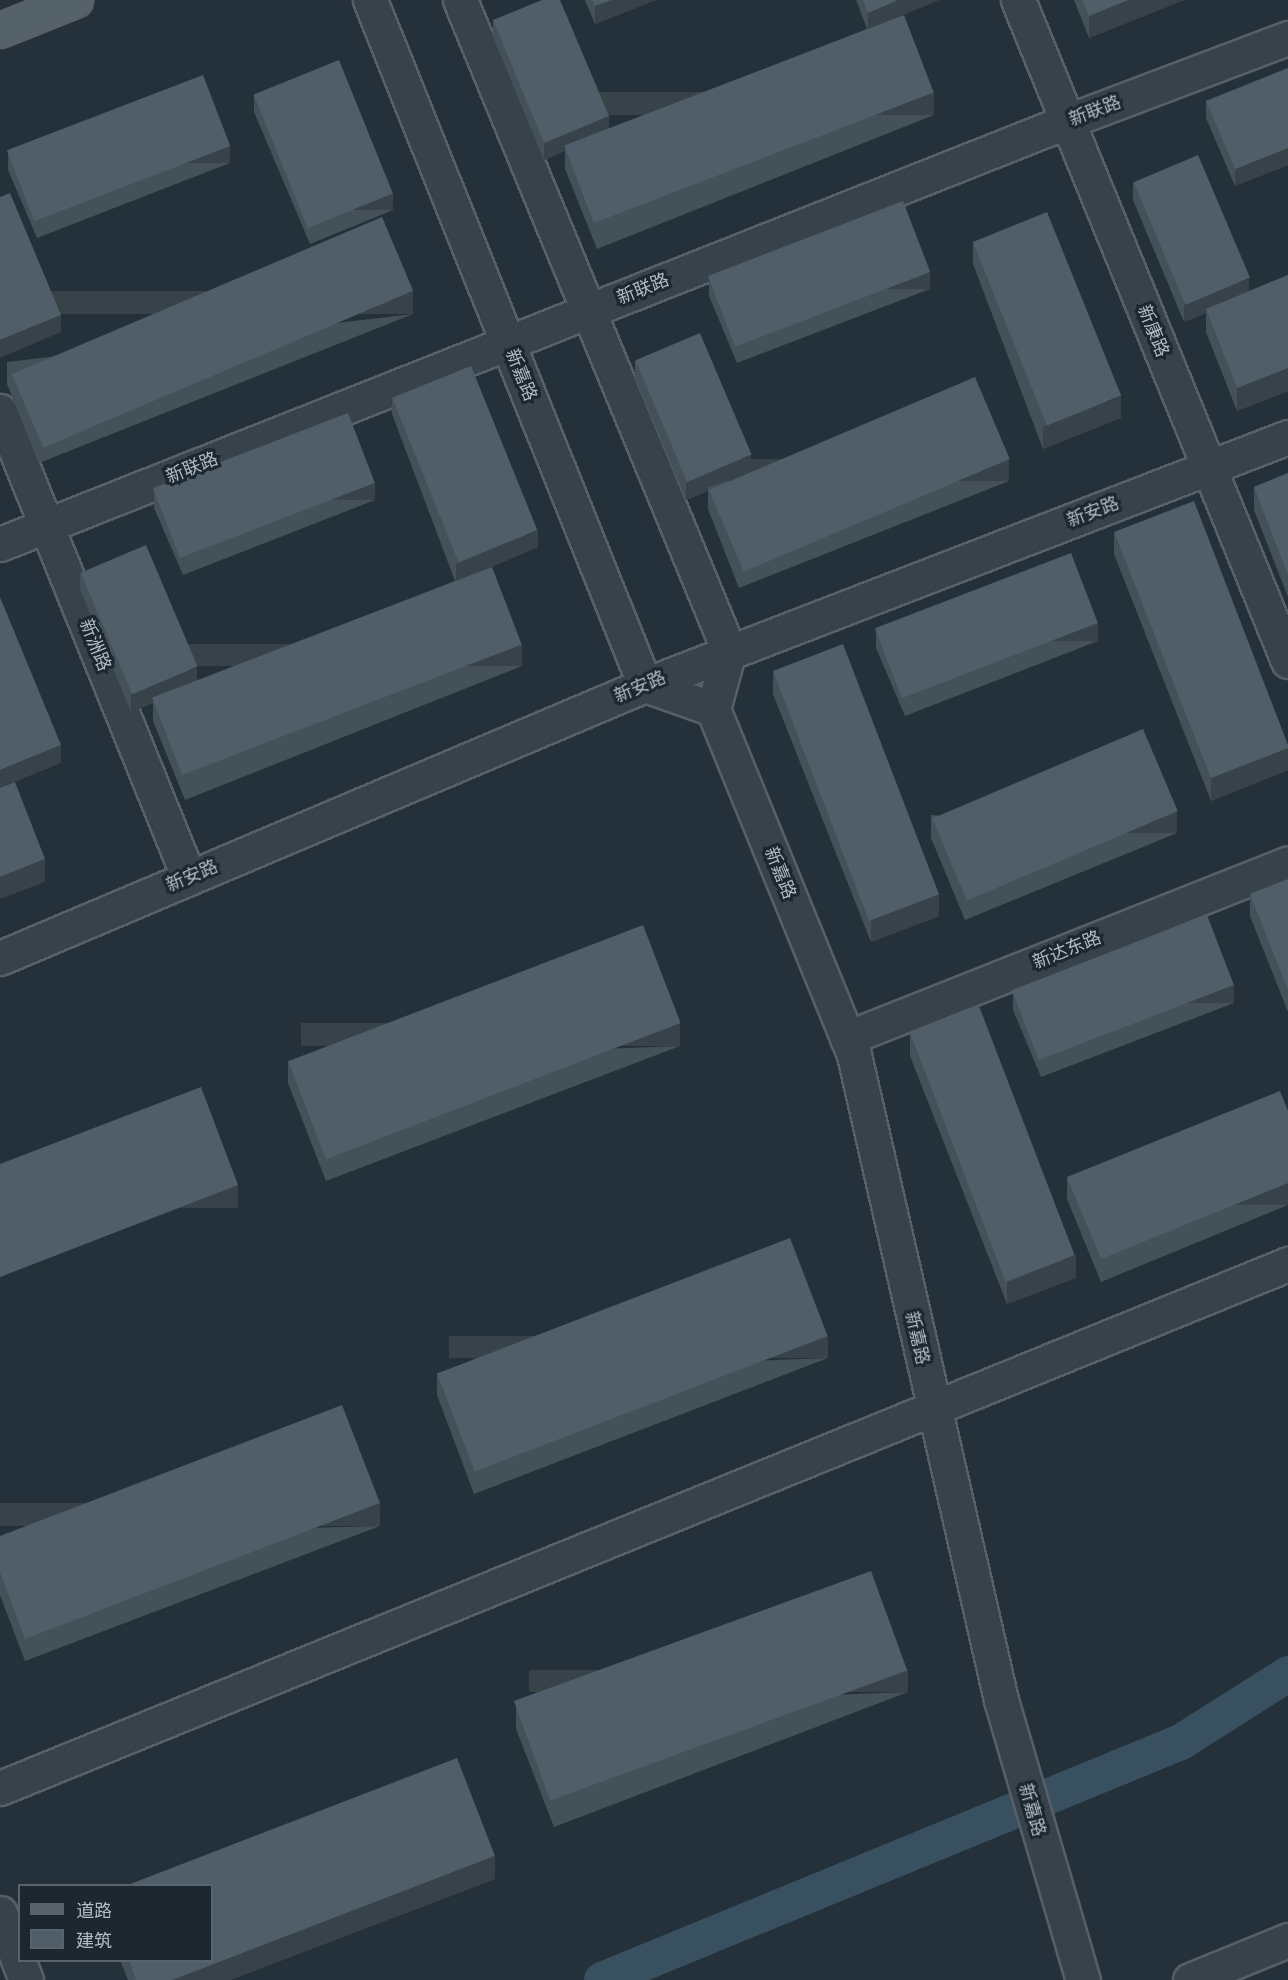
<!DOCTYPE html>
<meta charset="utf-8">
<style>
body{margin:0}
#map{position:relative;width:1288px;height:1980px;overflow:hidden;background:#24313a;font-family:"Public Sans","Noto Sans SC",sans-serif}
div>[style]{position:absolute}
.canal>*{height:36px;margin:-18px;padding:0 18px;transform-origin:18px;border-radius:18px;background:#395060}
.roads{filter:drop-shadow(2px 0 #566068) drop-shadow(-2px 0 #566068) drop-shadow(0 2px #566068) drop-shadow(0 -2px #566068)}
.minor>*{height:33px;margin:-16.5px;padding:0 16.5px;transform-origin:16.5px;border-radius:16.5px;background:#38424a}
.major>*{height:33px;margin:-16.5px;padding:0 16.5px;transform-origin:16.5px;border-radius:16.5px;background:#56626a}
.wall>*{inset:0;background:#445159}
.shaded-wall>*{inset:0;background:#374249;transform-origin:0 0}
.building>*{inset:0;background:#4f5e68;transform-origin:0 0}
span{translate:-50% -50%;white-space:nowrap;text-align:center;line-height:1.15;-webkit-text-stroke:6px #1d272f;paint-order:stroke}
.street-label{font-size:18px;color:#b3bdc6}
.legend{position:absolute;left:18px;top:1884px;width:195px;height:78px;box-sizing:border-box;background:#1d272f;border:2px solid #59636b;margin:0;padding:8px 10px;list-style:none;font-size:18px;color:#b3bdc6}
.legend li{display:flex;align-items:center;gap:12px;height:30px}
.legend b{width:30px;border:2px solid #59636b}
</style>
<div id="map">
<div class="canal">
<div style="left:602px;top:1980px;width:626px;rotate:-22.35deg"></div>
<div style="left:1181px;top:1742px;width:127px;rotate:-32.4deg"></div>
</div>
<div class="roads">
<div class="minor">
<div style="left:370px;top:0;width:738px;rotate:68.13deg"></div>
<div style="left:645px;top:685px;width:72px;rotate:19.4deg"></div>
<div style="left:460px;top:0;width:704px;rotate:67.55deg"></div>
<div style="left:729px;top:651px;width:60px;rotate:105.4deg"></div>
<div style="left:713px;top:709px;width:374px;rotate:67.8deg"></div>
<div style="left:854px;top:1055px;width:662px;rotate:77.16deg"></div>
<div style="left:1001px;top:1700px;width:292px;rotate:73.7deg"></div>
<div style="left:1018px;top:0;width:714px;rotate:67.78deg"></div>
<div style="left:0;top:411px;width:504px;rotate:67.97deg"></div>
<div style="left:0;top:544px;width:1149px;rotate:-21.61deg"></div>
<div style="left:1068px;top:121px;width:235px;rotate:-20.7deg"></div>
<div style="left:0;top:958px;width:700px;rotate:-22.94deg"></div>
<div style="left:645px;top:685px;width:689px;rotate:-21.09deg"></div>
<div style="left:847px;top:1038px;width:474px;rotate:-21.6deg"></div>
<div style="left:0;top:1788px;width:1391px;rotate:-22.14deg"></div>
<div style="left:0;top:1913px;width:72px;rotate:68.8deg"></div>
<div style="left:1190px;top:1980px;width:106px;rotate:-22.2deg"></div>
</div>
<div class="major">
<div style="left:0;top:30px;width:81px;rotate:-21.8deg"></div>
</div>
</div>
<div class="wall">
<div style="clip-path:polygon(585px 0,656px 0,595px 24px)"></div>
<div style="clip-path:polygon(856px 0,939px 0,895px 18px,934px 115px,597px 249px,565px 169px,565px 151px,544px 160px,493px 37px,493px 20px,609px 130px,867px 29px)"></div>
<div style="clip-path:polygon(1074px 0,1184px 0,1089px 38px)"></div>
<div style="clip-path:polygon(1288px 68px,1288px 165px,1235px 186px,1206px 118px,1206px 101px)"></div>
<div style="clip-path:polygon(254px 94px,393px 210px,310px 244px,254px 112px)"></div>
<div style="clip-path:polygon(8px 153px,230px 163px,37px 238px,8px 170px)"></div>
<div style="clip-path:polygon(1133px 182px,1249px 291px,1288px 275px,1288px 391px,1237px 411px,1206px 332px,1206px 313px,1184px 322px,1133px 200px)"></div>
<div style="clip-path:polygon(973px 242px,1121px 418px,1043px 449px,973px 264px)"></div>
<div style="clip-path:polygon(709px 279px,930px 289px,737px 363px,709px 296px)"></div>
<div style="clip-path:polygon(413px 314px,39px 463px,7px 384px,7px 362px)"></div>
<div style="clip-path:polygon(635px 360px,751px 469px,1009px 481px,739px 588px,708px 509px,708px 491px,686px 500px,635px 378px)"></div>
<div style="clip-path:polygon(392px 397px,538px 547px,484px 570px,522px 666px,185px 800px,153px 721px,153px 703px,131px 712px,80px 589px,80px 572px,197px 682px,455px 581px,392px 414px)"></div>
<div style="clip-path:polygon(1288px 473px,1288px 597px,1254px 510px,1254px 487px)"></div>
<div style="clip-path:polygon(154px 491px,375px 500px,183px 575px,154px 508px)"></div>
<div style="clip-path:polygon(1114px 532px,1288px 745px,1288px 770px,1211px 801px,1114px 554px)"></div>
<div style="clip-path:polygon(876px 630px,1098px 641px,905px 716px,876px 648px)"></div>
<div style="clip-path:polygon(773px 672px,939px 916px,871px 942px,773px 694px)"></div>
<div style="clip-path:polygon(931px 815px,1177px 833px,965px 920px,931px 838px)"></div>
<div style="clip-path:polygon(1288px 879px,1288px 1012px,1250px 916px,1250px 894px)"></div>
<div style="clip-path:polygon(1013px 992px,1234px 1003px,1041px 1077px,1013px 1010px)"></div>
<div style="clip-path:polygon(910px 1033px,1076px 1278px,1007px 1304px,910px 1056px)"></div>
<div style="clip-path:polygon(680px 1046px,326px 1181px,288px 1083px,288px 1061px)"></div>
<div style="clip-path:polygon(1288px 1111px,1288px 1205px,1101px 1282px,1067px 1199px,1067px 1177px)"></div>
<div style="clip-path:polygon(828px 1358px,474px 1494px,437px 1395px,437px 1373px)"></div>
<div style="clip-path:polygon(380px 1526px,25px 1661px,0 1595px,0 1536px)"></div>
<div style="clip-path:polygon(908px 1692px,554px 1827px,516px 1729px,516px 1707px)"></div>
<div style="clip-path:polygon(495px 1879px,230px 1980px,128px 1980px,120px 1960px,212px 1960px)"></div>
</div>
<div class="shaded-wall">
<div style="clip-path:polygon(611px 0,656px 0,595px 24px,595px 6px)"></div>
<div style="clip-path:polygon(898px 0,939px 0,868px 30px,868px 13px)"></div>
<div style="clip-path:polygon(1128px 0,1184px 0,1089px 38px,1089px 16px)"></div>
<div style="left:934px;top:92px;width:23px;height:363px;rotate:90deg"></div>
<div style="clip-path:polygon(609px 116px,609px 133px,565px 147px,565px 151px,544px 160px,544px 143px)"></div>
<div style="left:230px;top:146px;width:17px;height:207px;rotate:90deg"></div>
<div style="clip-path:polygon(1288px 148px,1288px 165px,1235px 186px,1235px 169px)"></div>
<div style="left:393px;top:193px;width:17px;height:90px;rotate:90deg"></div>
<div style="left:930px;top:272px;width:17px;height:207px;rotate:90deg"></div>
<div style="clip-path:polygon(1249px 278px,1249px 295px,1206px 309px,1206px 313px,1184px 322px,1184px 305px)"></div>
<div style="left:413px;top:291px;width:23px;height:403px;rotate:90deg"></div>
<div style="clip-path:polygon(61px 315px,61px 332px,0 358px,0 340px)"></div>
<div style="clip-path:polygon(1288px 368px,1288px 391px,1237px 411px,1237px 388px)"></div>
<div style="clip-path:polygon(1121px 396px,1121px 418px,1043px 449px,1043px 427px)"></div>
<div style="clip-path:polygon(751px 455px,751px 473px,708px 487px,708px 491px,686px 500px,686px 483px)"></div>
<div style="left:1009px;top:459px;width:22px;height:290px;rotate:90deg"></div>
<div style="left:375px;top:483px;width:17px;height:206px;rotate:90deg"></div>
<div style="clip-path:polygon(538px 530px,538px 547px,456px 582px,456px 564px)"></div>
<div style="left:1098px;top:623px;width:18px;height:207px;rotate:90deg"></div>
<div style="left:522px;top:644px;width:22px;height:363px;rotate:90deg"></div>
<div style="clip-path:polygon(197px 667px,197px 685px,153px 699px,153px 703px,131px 712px,131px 694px)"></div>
<div style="clip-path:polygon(61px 745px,61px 763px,0 788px,0 770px)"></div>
<div style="clip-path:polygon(1288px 748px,1288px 770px,1211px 801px,1211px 778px)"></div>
<div style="left:1177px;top:811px;width:22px;height:229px;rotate:90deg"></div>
<div style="clip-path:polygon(45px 859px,45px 882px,0 899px,0 877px)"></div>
<div style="clip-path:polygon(939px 894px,939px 916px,871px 942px,871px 920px)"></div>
<div style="left:1234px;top:985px;width:18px;height:207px;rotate:90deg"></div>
<div style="left:680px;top:1023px;width:23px;height:379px;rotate:90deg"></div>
<div style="left:1288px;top:1183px;width:22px;height:202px;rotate:90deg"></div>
<div style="left:238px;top:1185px;width:23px;height:255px;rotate:90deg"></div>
<div style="clip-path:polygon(1076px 1255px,1076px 1278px,1007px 1304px,1007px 1282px)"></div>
<div style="left:828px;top:1336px;width:22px;height:379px;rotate:90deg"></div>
<div style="left:380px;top:1503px;width:23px;height:380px;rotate:90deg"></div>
<div style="left:908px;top:1670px;width:22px;height:379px;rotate:90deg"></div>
<div style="clip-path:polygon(495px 1856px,495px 1879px,230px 1980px,172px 1980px)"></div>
</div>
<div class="building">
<div style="clip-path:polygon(542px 0,560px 0,609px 116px,544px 143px,493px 20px)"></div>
<div style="clip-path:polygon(592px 0,611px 0,595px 6px)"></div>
<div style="clip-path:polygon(863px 0,898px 0,868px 13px)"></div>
<div style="clip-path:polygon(1082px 0,1128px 0,1089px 16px)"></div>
<div style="left:904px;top:15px;width:83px;height:364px;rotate:69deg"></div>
<div style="left:339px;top:60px;width:144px;height:92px;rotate:68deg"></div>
<div style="clip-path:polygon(1288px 68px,1288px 148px,1235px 169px,1206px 101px)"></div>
<div style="left:203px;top:75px;width:76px;height:210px;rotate:69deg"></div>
<div style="left:1198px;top:155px;width:133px;height:70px;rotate:67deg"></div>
<div style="clip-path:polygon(10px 193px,61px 315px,0 340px,0 197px)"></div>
<div style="left:903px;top:201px;width:76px;height:209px;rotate:69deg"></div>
<div style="left:1047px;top:212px;width:198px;height:80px;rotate:68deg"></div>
<div style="left:382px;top:217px;width:80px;height:402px;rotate:67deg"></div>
<div style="clip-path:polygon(1288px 275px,1288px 368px,1237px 388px,1206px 309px)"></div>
<div style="left:700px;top:333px;width:132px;height:70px;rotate:67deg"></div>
<div style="left:471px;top:366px;width:177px;height:85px;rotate:68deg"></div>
<div style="left:975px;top:377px;width:89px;height:289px;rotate:67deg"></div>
<div style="left:348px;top:413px;width:75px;height:209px;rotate:69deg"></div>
<div style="clip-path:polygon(1288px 473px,1288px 575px,1254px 487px)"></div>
<div style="clip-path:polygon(1194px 501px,1288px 745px,1288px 748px,1211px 778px,1114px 532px)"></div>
<div style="left:146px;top:545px;width:132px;height:71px;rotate:67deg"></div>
<div style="left:1071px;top:553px;width:75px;height:210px;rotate:69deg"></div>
<div style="left:492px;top:567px;width:83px;height:364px;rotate:69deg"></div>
<div style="clip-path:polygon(0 597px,61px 745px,0 770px)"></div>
<div style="left:843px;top:644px;width:268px;height:75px;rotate:69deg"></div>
<div style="left:1143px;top:729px;width:89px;height:229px;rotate:67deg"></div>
<div style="clip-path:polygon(15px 782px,45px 859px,0 877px,0 788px)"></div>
<div style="clip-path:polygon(1288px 879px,1288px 990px,1250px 894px)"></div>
<div style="left:1207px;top:915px;width:75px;height:209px;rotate:69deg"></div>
<div style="left:643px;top:925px;width:105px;height:380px;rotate:69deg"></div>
<div style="left:979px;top:1006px;width:267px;height:74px;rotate:69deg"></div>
<div style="clip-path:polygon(201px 1087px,238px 1185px,0 1277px,0 1164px)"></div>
<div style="clip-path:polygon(1280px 1091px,1288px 1111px,1288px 1183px,1101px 1259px,1067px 1177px)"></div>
<div style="left:790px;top:1238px;width:105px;height:378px;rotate:69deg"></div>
<div style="clip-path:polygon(342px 1405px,380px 1503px,25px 1639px,0 1572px,0 1536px)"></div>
<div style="left:871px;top:1571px;width:106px;height:380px;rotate:70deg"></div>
<div style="clip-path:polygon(457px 1758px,495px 1856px,172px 1980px,136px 1980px,129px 1960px,212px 1960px,212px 1886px,125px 1886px)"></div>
</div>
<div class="street-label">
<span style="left:1095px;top:111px;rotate:-21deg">新联路</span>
<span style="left:643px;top:289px;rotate:-22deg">新联路</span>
<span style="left:1153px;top:331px;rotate:68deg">新康路</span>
<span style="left:521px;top:375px;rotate:68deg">新嘉路</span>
<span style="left:192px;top:468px;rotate:-22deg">新联路</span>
<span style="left:1093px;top:512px;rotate:-21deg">新安路</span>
<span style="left:95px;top:645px;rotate:68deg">新洲路</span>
<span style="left:640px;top:687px;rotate:-23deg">新安路</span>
<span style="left:780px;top:873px;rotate:68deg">新嘉路</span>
<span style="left:192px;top:876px;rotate:-23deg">新安路</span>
<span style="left:1067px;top:950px;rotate:-22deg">新达东路</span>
<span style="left:917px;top:1338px;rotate:77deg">新嘉路</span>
<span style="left:1032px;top:1810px;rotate:74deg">新嘉路</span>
</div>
<ul class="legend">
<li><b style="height:8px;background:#56626a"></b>道路</li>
<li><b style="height:16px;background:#4f5e68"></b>建筑</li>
</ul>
</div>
